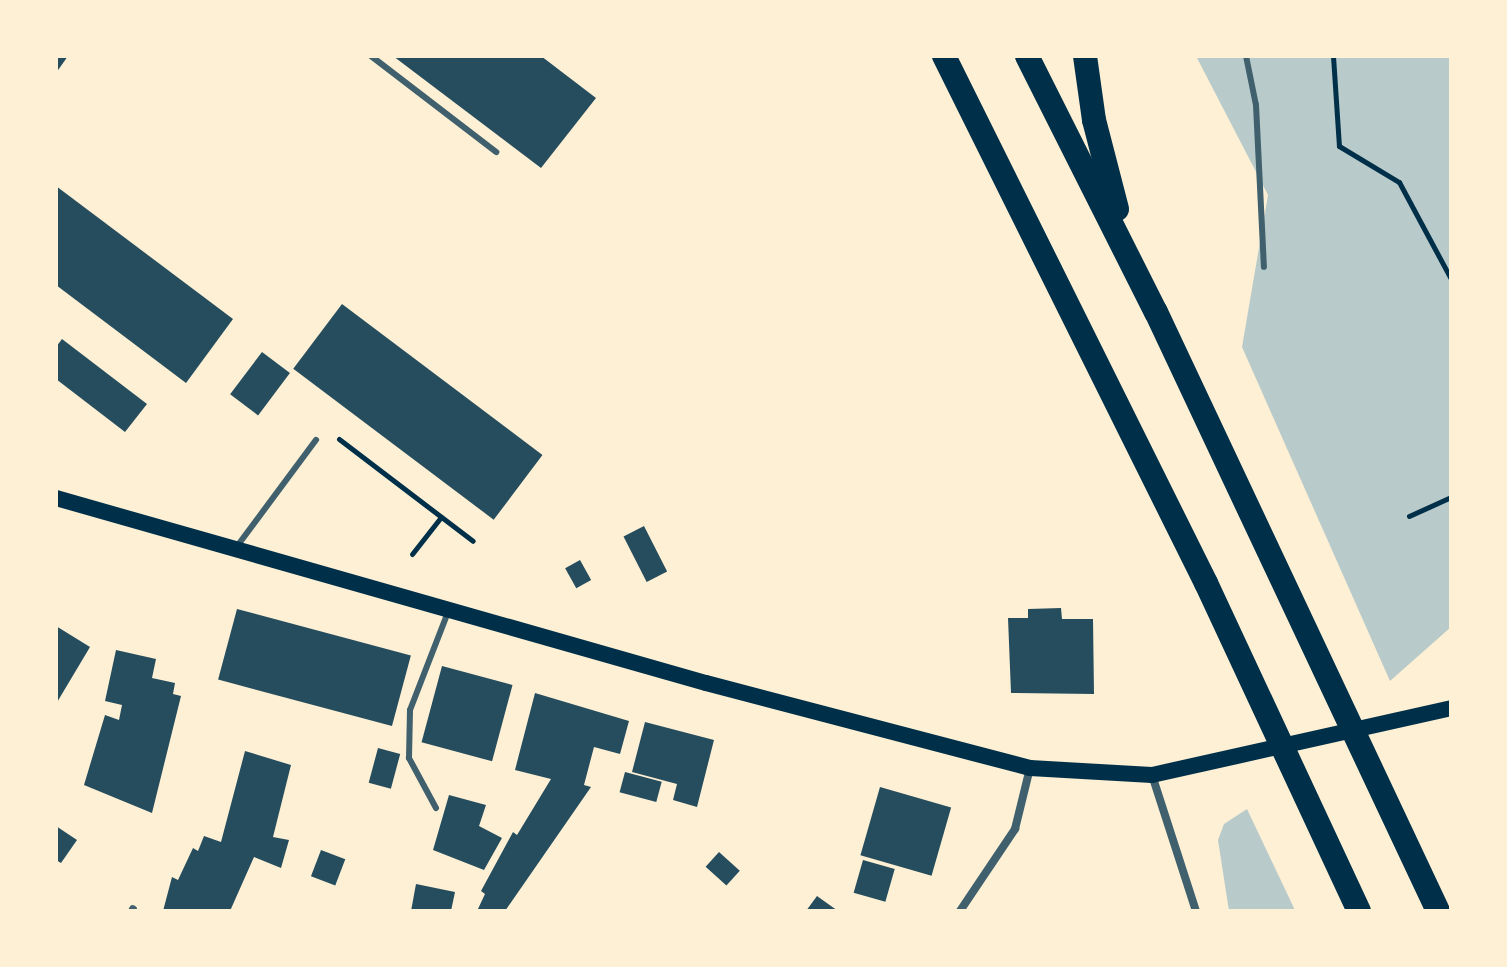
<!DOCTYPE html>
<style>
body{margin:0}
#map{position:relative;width:1507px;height:967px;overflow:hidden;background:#fdf0d5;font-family:Inter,sans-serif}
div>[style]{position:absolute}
.green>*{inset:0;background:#b9caca}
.building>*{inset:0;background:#264d5e;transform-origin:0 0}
.path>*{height:5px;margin:-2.5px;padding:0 2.5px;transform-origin:2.5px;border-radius:2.5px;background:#003049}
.service>*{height:6px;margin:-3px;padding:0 3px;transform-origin:3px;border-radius:3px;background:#3f606c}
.minor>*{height:8px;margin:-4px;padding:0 4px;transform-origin:4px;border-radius:4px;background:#3f606c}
.secondary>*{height:16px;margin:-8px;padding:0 8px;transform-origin:8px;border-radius:8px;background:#003049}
.motorway>*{height:24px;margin:-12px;padding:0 12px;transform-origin:12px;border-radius:12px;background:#003049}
span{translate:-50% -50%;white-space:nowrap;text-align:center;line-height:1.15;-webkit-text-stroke:8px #fdf0d5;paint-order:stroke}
.frame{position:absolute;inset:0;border:58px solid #fdf0d5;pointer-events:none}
</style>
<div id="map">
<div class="green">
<div style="clip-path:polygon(1196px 56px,1451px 56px,1451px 627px,1390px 681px,1242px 347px,1268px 195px)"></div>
<div style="clip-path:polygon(1247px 809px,1293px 906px,1295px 911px,1229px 911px,1218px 840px,1224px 824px)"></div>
</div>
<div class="building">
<div style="clip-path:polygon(56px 56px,68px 56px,56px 73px)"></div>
<div style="clip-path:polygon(393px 56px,541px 56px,596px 98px,541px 168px)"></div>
<div style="clip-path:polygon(56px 186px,233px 319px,186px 383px,56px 285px)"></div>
<div style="left:342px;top:304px;width:251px;height:81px;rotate:37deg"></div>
<div style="clip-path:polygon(62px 339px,147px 404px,125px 432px,56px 379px,56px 347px)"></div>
<div style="left:262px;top:352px;width:35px;height:53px;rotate:37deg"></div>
<div style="left:644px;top:526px;width:51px;height:23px;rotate:63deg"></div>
<div style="left:580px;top:560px;width:23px;height:17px;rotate:61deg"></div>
<div style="clip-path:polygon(1061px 608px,1062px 619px,1093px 619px,1094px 694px,1011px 693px,1008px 618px,1028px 618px,1028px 609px)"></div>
<div style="left:237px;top:609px;width:180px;height:73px;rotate:15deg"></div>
<div style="clip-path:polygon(56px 626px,90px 647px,56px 704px)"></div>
<div style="clip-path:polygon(116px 650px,156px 659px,152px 678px,175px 683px,173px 694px,181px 696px,152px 813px,84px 785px,105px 715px,119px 720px,122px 705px,105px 701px)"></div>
<div style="left:442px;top:666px;width:73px;height:79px;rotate:15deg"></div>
<div style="clip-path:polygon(535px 693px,629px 721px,620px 754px,594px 747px,584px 785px,591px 787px,505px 911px,477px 911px,485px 894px,481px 891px,513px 832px,517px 835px,551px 779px,515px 770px)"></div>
<div style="clip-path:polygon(645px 722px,714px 740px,697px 807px,673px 800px,677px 784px,632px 772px)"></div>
<div style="left:378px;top:748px;width:23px;height:36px;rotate:15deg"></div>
<div style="clip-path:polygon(245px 751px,291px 765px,273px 837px,289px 840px,281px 868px,254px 857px,230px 911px,163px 911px,172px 877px,178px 880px,193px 848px,198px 851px,204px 836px,221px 842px)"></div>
<div style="left:625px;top:772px;width:38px;height:21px;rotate:15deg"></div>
<div style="left:880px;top:787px;width:74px;height:71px;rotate:16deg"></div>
<div style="clip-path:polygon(449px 795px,486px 805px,479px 826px,502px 838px,484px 870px,433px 850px)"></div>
<div style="clip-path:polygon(56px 826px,77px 840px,61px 863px,56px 860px)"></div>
<div style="left:321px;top:850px;width:26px;height:28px;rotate:21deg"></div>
<div style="left:719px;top:852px;width:28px;height:20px;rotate:42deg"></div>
<div style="left:863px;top:860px;width:33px;height:34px;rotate:16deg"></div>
<div style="clip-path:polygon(416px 884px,455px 892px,451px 911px,411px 911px)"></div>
<div style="clip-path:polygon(817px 896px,838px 911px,806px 911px)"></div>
</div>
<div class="path">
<div style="left:1333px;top:56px;width:90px;rotate:86.2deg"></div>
<div style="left:1339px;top:146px;width:70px;rotate:31deg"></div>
<div style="left:1399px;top:182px;width:110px;rotate:61.8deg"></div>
<div style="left:339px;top:439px;width:168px;rotate:37.3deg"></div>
<div style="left:1409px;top:516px;width:46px;rotate:-24.3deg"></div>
<div style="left:412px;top:554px;width:47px;rotate:-51.9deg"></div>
</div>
<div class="service">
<div style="left:371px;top:56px;width:158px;rotate:37.5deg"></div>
<div style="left:1246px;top:56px;width:50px;rotate:78.5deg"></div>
<div style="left:1256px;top:105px;width:162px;rotate:87.2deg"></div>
<div style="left:235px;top:549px;width:136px;rotate:-53.4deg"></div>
<div style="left:436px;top:808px;width:57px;rotate:-118.4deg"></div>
<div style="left:409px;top:758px;width:48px;rotate:-88.8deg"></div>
<div style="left:410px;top:710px;width:105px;rotate:-68.8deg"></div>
</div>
<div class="minor">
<div style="left:1152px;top:775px;width:143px;rotate:72.1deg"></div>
<div style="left:132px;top:911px;width:2px;rotate:-63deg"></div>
<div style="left:960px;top:911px;width:99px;rotate:-56.1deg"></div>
<div style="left:1015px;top:829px;width:63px;rotate:-76.2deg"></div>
</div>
<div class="secondary">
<div style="left:56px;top:498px;width:676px;rotate:15.89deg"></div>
<div style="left:706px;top:683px;width:335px;rotate:14.7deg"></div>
<div style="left:1030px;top:768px;width:122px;rotate:3.3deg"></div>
<div style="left:1152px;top:775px;width:306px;rotate:-12.6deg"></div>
</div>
<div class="motorway">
<div style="left:944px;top:56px;width:589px;rotate:63.57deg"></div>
<div style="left:1206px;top:583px;width:362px;rotate:65deg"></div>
<div style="left:1027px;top:56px;width:287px;rotate:63.3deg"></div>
<div style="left:1156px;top:312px;width:662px;rotate:64.79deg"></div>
<div style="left:1085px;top:56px;width:65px;rotate:82deg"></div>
<div style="left:1094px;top:120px;width:92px;rotate:75.5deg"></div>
</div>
<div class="frame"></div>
</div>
